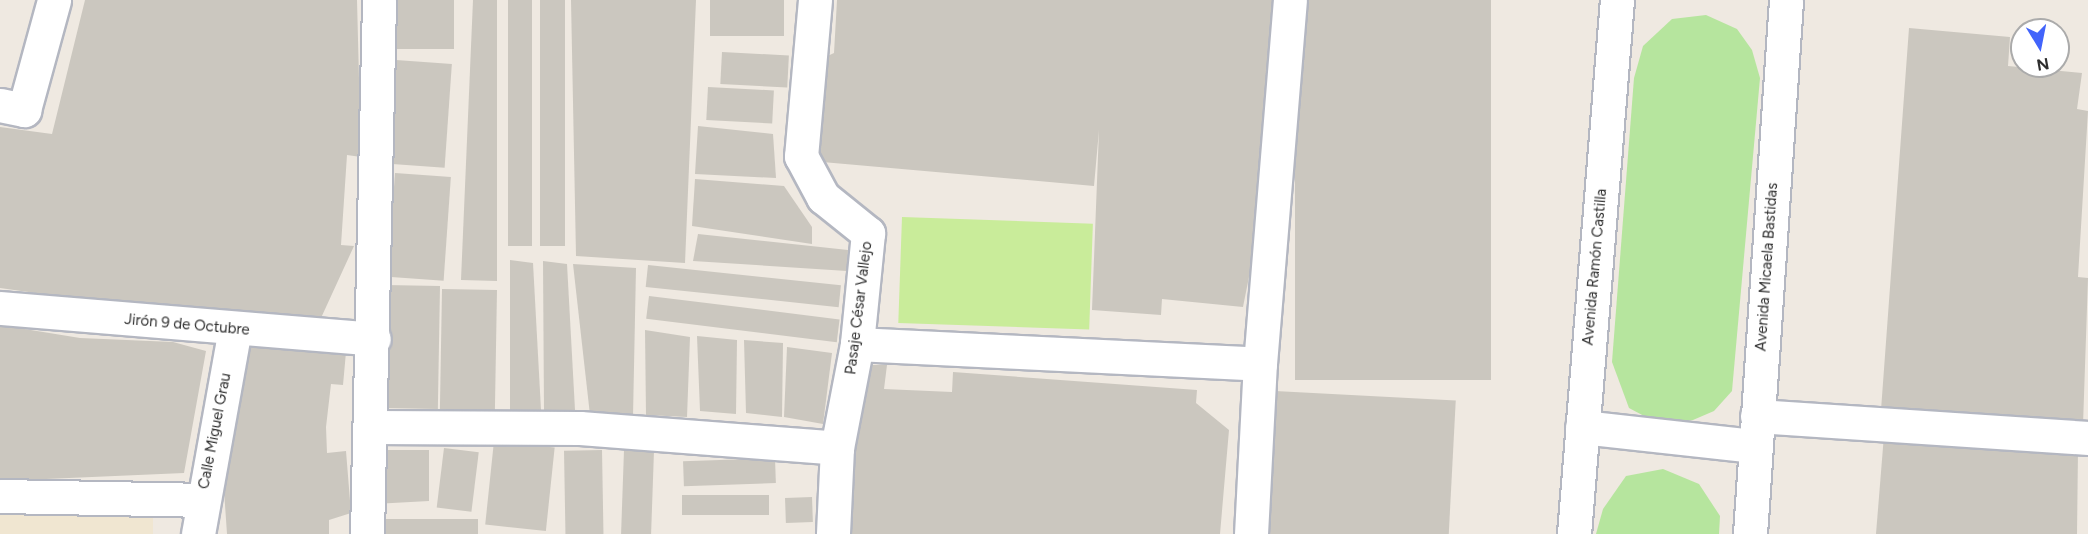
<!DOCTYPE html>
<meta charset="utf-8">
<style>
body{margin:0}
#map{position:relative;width:2088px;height:534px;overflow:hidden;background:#efe9e1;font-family:Figtree,sans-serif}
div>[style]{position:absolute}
.education>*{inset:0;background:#f0e6d1;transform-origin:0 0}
.green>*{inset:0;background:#b6e59e}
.pitch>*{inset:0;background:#c9ec9a;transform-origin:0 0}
.building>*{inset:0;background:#cbc7bf;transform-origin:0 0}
.roads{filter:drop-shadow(2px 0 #b4b7c1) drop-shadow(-2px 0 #b4b7c1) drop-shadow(0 2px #b4b7c1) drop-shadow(0 -2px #b4b7c1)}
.minor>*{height:33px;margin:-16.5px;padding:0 16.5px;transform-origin:16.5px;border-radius:16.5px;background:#fff}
.secondary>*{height:33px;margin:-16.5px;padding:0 16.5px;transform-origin:16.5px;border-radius:16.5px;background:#fff}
span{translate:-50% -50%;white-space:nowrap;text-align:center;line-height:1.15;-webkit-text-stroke:5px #fff;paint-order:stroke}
.street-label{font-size:15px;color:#2e2e2e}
.north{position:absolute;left:2010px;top:18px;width:60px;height:60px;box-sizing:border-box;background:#fff;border:2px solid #ababab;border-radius:50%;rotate:170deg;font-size:16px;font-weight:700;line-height:24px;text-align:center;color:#2e2e2e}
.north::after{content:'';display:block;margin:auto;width:21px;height:27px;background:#4264fb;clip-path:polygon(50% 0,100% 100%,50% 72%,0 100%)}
</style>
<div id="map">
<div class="education">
<div style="left:0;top:511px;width:153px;height:23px"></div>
</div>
<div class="green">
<div style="clip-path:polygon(1706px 15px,1737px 29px,1752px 50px,1760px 78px,1732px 391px,1714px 411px,1693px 420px,1661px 425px,1629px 408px,1612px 362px,1634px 78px,1643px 46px,1672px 19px)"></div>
<div style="clip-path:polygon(1663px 469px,1699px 484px,1720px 516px,1719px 534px,1596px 534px,1603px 509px,1626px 476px)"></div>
</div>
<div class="pitch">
<div style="left:902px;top:217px;width:191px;height:106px;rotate:2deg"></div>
</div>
<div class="building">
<div style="clip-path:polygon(85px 0,357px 0,361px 157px,347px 155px,341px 245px,354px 246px,321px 318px,170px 312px,0 288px,0 127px,52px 134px)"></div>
<div style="left:392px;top:0;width:62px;height:49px"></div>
<div style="clip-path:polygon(473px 0,497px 0,497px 281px,461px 280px)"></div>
<div style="left:508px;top:0;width:24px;height:246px"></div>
<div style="left:540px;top:0;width:25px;height:246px"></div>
<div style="clip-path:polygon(571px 0,696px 0,685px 263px,576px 256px)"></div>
<div style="left:710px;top:0;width:74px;height:36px"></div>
<div style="clip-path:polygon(837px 0,1279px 0,1260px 222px,1243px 307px,1162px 299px,1161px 315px,1092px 310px,1099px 130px,1094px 186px,811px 161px,819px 60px,834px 53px)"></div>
<div style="left:1295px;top:0;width:196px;height:380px"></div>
<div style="clip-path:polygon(1909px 28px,2010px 37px,2008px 66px,2082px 73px,2077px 109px,2088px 111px,2078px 277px,2088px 278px,2083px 425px,1881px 410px)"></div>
<div style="left:722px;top:52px;width:67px;height:32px;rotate:3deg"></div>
<div style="left:396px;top:60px;width:56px;height:104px;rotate:4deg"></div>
<div style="left:708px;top:87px;width:66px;height:33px;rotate:3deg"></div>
<div style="clip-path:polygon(698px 126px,773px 134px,776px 178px,695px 174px)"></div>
<div style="left:395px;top:173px;width:56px;height:104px;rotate:4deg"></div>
<div style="clip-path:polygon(695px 179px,784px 186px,812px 227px,812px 244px,692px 226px)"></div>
<div style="clip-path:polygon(698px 234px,848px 250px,847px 271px,693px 261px)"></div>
<div style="clip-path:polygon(510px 260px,533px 263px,541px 410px,510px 410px)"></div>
<div style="clip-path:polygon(543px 261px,567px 264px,575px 410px,544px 411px)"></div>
<div style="clip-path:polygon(573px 264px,636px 268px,633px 416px,590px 415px)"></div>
<div style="left:648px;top:265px;width:194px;height:22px;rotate:6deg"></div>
<div style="left:440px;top:286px;width:123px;height:55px;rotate:91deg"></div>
<div style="left:497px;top:290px;width:124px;height:55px;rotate:91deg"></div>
<div style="left:649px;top:296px;width:192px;height:23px;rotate:7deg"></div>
<div style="clip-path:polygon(0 325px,80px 338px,173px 342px,206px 351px,184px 473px,0 481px)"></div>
<div style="clip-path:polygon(645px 330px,690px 337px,687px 417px,646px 415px)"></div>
<div style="clip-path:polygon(697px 336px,737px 340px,736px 414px,700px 411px)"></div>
<div style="clip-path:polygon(744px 340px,783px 343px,782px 417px,746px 413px)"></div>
<div style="clip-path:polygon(237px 344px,346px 352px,343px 385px,331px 384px,326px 427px,327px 453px,346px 451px,351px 513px,329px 520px,329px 534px,227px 534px,222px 461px)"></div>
<div style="clip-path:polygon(787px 347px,832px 353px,823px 424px,784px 417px)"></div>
<div style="clip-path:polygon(860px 365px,887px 365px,884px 389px,952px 392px,953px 372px,1197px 390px,1196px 403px,1229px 430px,1220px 534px,848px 534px)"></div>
<div style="left:1275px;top:391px;width:181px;height:143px;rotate:3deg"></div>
<div style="clip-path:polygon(1884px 435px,2078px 450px,2077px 534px,1876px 534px)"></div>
<div style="left:494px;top:441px;width:61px;height:84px;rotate:6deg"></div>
<div style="left:444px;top:448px;width:35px;height:60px;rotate:7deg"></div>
<div style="clip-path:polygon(380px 450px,429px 450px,429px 501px,374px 504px)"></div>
<div style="left:602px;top:450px;width:84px;height:38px;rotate:89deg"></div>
<div style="left:624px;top:450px;width:30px;height:84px;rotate:2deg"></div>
<div style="left:775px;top:458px;width:25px;height:92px;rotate:88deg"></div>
<div style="left:682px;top:495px;width:87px;height:20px"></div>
<div style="left:812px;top:497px;width:25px;height:27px;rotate:88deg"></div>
<div style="left:478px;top:519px;width:15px;height:93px;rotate:90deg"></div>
</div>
<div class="roads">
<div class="minor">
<div style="left:815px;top:0;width:157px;rotate:95.1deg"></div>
<div style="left:801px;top:156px;width:47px;rotate:61.8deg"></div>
<div style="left:823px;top:197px;width:58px;rotate:38.7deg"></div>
<div style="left:868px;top:233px;width:112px;rotate:95.7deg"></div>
<div style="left:857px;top:344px;width:106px;rotate:100.9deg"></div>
<div style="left:837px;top:448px;width:86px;rotate:92.7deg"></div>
<div style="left:0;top:105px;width:25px;rotate:12deg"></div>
<div style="left:24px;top:110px;width:114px;rotate:-74.7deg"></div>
<div style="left:0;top:308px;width:375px;rotate:4.7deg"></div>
<div style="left:857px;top:344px;width:403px;rotate:2.8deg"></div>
<div style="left:1757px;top:416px;width:332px;rotate:3.8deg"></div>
<div style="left:371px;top:427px;width:209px;rotate:0.3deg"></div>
<div style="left:580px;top:428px;width:258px;rotate:4.4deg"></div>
<div style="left:1582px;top:427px;width:174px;rotate:6.3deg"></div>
<div style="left:0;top:496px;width:201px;rotate:1.1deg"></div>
<div style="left:198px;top:534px;width:208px;rotate:-79.8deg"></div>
<div style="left:367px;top:534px;width:534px;rotate:-88.71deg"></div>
<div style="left:1251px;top:534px;width:170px;rotate:-87deg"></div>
<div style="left:1260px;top:364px;width:365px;rotate:-85.3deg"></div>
</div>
<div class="secondary">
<div style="left:1574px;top:534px;width:536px;rotate:-85.4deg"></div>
<div style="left:1750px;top:534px;width:535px;rotate:-86.14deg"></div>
</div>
</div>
<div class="street-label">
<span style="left:1595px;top:267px;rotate:-85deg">Avenida Ramón Castilla</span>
<span style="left:1767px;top:267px;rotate:-86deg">Avenida Micaela Bastidas</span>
<span style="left:859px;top:308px;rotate:-83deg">Pasaje César Vallejo</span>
<span style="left:187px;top:325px;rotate:5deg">Jirón 9 de Octubre</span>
<span style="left:215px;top:431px;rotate:-79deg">Calle Miguel Grau</span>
</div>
<div class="north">N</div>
</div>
